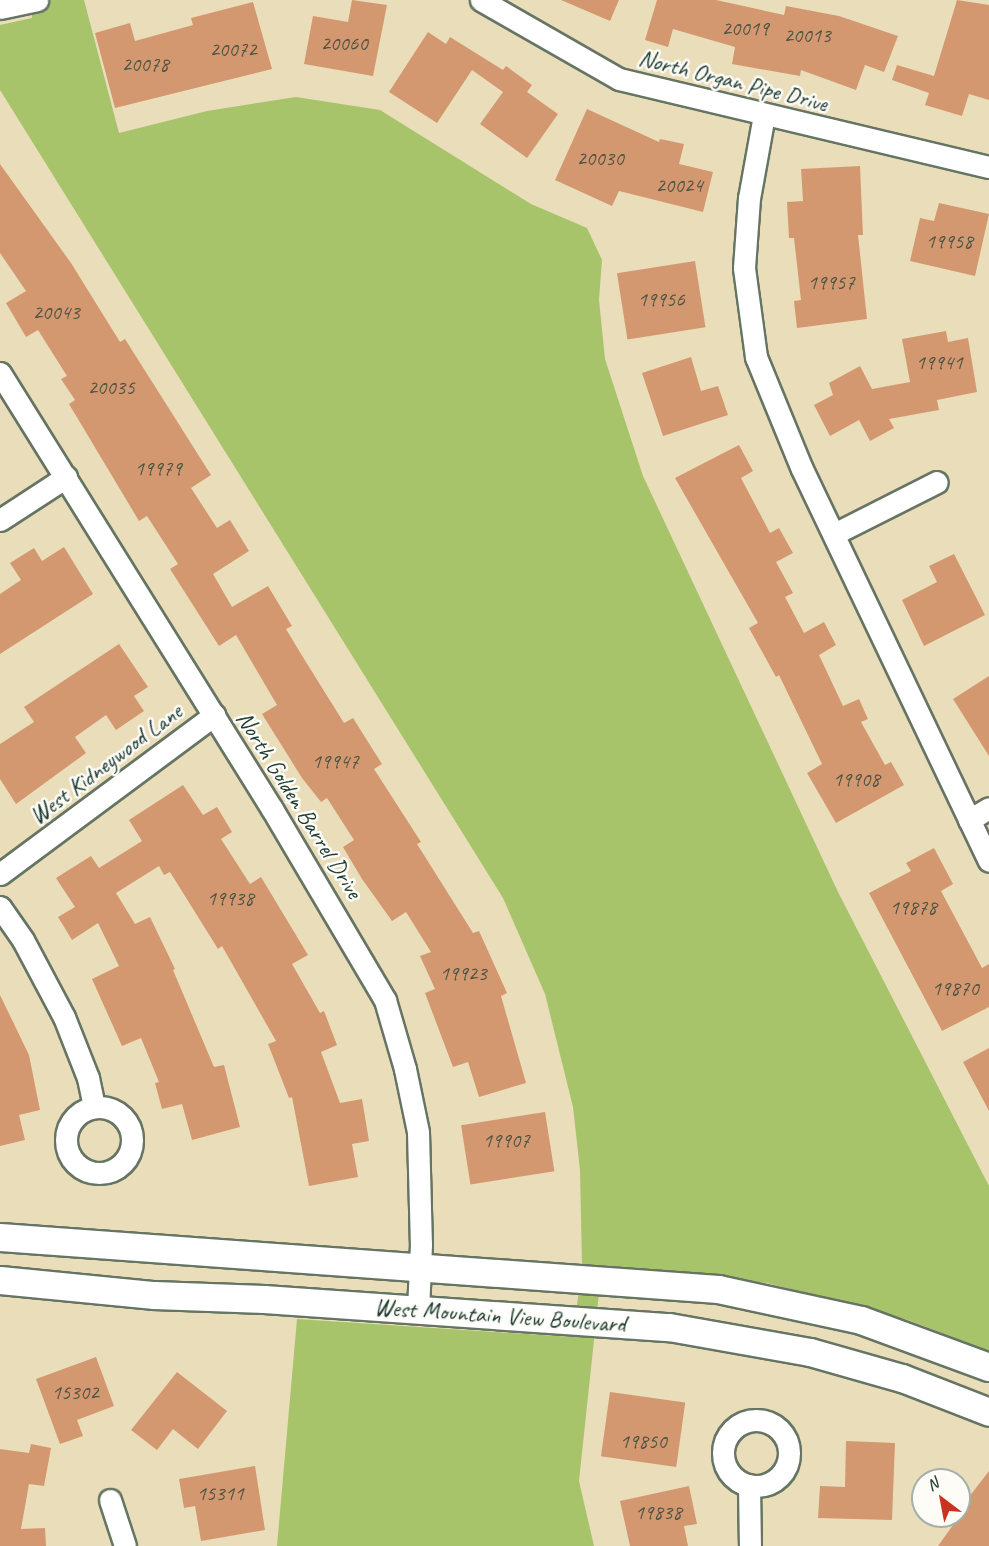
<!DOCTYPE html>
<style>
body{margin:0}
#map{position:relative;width:989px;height:1546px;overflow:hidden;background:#eaddba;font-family:Caveat,sans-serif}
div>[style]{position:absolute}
.green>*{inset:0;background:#a7c46b}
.building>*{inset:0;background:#d49870;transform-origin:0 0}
.roads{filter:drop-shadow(2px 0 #667563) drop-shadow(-2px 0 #667563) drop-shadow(0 2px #667563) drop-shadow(0 -2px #667563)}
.minor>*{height:21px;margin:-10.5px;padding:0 10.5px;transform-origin:10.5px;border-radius:10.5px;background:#fff}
.minor>.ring{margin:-10.5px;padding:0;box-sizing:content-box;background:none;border:21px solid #fff;border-radius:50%}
.tertiary>*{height:27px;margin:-13.5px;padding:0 13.5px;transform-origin:13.5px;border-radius:13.5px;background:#fff}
span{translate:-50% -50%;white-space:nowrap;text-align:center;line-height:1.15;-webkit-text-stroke:5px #fdfcf7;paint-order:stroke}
.number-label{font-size:21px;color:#4c5443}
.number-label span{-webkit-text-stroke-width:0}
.street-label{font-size:24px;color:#1f3d34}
.north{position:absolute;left:911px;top:1468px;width:60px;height:60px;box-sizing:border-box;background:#fdfcf7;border:2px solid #a4b0a9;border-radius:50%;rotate:328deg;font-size:16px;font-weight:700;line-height:24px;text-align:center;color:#1f3d34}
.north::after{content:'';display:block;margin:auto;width:21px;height:27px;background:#c8321e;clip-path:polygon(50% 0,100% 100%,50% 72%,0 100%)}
</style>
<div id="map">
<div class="green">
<div style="clip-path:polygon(30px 0,84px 0,119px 133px,207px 111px,296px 97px,380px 110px,531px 204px,587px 228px,602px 260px,599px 300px,605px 359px,643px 476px,839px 894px,989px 1186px,989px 1351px,908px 1320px,767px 1283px,602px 1265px,579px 1481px,594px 1546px,277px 1546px,297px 1319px,573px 1337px,582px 1265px,580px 1170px,573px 1107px,545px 994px,503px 898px,0 90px,0 25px,32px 18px)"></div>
</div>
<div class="building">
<div style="clip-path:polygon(352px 0,387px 5px,373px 76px,304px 64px,313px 16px,348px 22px)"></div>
<div style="clip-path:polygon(561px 0,619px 0,610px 21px)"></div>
<div style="clip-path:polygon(657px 0,716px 0,784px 15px,786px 6px,839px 16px,898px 36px,884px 72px,865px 65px,856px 90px,801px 70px,800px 76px,732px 64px,735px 47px,673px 29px,668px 47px,645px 40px)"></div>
<div style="clip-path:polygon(957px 0,989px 5px,989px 100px,969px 94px,962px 116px,925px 105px,929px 93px,892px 80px,897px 65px,934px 76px)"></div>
<div style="clip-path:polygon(253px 2px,272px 69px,115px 108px,95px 33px,130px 23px,135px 41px,193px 25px,191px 18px)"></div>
<div style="clip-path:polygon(428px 32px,446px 44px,450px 37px,503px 70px,506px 66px,532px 85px,527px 92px,558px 114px,527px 158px,480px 124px,503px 92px,472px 70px,437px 123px,389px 92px)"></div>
<div style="clip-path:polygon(587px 109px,659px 142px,660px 139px,684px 144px,679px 164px,713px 172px,703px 212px,619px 191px,612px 206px,555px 180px)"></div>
<div style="clip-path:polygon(0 164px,71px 263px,120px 342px,125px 339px,211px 475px,191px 488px,217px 528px,230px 520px,249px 551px,213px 574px,232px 607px,268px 586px,292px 626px,286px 629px,301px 654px,344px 723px,353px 718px,382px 764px,374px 769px,421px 842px,417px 844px,473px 933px,479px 931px,507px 993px,501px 996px,526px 1083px,479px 1097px,468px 1062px,453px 1067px,425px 993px,435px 989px,420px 956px,431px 952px,406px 912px,392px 921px,362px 879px,343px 847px,354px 840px,327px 798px,321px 802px,302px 778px,262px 714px,277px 705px,236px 635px,219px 646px,170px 569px,178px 564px,147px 516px,139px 521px,69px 404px,75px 400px,61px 379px,67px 376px,38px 330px,26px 337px,6px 303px,26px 291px,0 253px)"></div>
<div style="clip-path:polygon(860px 166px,863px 235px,858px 235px,867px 319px,797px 328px,794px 301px,801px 300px,794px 238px,789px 238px,787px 202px,803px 201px,801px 169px)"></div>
<div style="clip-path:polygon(939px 203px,989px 214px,975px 276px,910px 261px,920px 218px,934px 221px)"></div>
<div style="left:695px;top:261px;width:67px;height:79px;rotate:81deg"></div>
<div style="clip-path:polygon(946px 331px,948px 342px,968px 338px,977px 392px,937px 400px,939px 410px,889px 419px,894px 428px,870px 441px,859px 420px,830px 436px,814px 405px,833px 395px,829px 383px,860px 366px,872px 389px,910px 382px,902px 339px)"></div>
<div style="clip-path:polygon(691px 357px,701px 391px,718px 386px,728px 415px,663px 436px,642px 373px)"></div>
<div style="clip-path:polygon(739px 445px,753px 471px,741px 478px,770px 533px,779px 528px,793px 553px,776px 562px,793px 593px,785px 597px,804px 633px,824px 622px,836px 645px,819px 655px,843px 706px,859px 699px,868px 719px,861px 722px,885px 765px,891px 762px,904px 785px,836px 823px,807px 773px,822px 764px,779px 675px,776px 677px,749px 628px,758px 623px,675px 478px)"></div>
<div style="clip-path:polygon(64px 547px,93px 594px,0 654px,0 594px,21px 580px,10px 563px,34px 548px,42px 561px)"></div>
<div style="clip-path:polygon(954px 554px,985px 615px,924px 646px,902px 600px,937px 582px,929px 566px)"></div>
<div style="clip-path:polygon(119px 644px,148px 687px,134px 696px,144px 711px,116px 730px,106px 715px,75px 737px,86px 753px,16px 804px,0 779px,0 744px,34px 722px,24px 707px)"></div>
<div style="clip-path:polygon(989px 676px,989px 756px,953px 699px)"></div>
<div style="clip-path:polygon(183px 785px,203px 815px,217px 807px,232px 832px,221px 839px,250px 884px,261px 877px,308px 955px,292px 964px,320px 1013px,324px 1011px,337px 1045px,321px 1052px,340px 1103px,362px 1099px,369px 1141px,352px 1144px,358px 1177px,309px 1186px,292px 1097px,289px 1098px,268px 1044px,276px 1041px,222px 946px,218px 949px,170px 872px,164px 875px,159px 866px,116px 893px,135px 924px,150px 917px,175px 969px,173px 970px,214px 1067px,224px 1065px,240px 1127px,192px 1140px,182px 1104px,162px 1109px,155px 1083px,159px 1082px,141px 1038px,122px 1046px,92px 979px,119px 966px,98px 923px,72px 940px,58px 917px,75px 907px,56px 878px,91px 856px,99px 868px,142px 841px,129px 820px)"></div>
<div style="clip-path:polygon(934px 848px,953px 884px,941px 891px,982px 968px,989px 964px,989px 1007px,942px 1031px,869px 893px,911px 871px,906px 863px)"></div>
<div style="clip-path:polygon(0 995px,29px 1055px,40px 1110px,19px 1115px,25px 1140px,0 1146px)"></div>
<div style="clip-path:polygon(989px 1048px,989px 1111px,963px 1062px)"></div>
<div style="left:545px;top:1112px;width:60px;height:85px;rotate:81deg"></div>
<div style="clip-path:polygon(96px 1357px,114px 1406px,77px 1420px,83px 1436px,60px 1444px,36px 1379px)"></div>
<div style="clip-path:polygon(177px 1372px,227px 1411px,198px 1449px,173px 1429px,157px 1450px,131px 1430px)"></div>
<div style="left:610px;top:1392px;width:76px;height:65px;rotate:8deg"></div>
<div style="clip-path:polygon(846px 1441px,895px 1443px,892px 1520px,818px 1518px,820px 1486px,845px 1487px)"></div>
<div style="clip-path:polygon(31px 1444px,51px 1448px,44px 1486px,29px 1484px,21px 1529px,45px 1528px,46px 1546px,0 1546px,0 1449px,29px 1453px)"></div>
<div style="clip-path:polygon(255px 1466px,265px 1530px,201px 1541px,195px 1506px,184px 1508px,179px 1479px)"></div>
<div style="clip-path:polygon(989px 1471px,989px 1546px,938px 1546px,958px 1518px,954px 1516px,959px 1516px,959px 1510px)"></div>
<div style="clip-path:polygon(689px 1486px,697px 1524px,684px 1526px,688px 1546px,630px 1546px,620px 1501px)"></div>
</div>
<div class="roads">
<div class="minor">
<div style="left:481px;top:0;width:159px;rotate:29.8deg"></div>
<div style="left:619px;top:79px;width:380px;rotate:13.4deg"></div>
<div style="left:0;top:8px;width:38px;rotate:-12deg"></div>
<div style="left:764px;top:115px;width:84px;rotate:100.2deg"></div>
<div style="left:749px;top:198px;width:70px;rotate:94.1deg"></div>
<div style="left:744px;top:268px;width:90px;rotate:82.3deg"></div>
<div style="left:756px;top:357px;width:121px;rotate:67.7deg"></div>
<div style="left:802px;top:469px;width:434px;rotate:64.5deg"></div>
<div style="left:0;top:373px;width:514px;rotate:58.04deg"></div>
<div style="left:272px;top:809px;width:222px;rotate:59.4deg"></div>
<div style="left:385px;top:1000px;width:72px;rotate:73.8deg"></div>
<div style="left:405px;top:1069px;width:64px;rotate:78.3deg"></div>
<div style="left:418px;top:1132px;width:112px;rotate:88.5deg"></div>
<div style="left:421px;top:1244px;width:66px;rotate:92.6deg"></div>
<div style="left:0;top:520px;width:79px;rotate:-33.1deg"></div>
<div style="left:834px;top:534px;width:115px;rotate:-26.8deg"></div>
<div style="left:969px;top:820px;width:23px;rotate:-31deg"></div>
<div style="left:0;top:874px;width:267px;rotate:-36.6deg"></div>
<div style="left:0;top:907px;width:40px;rotate:55.1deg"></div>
<div style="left:23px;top:940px;width:87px;rotate:62deg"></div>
<div style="left:64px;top:1017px;width:66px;rotate:68.5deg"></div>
<div style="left:88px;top:1078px;width:30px;rotate:78deg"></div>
<div class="ring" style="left:66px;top:1107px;width:45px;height:45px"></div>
<div class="ring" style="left:723px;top:1420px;width:45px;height:45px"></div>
<div style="left:749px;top:1485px;width:61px;rotate:89.1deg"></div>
<div style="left:110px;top:1500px;width:48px;rotate:71.9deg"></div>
</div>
<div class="tertiary">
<div style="left:0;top:1237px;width:720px;rotate:4.14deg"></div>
<div style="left:718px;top:1289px;width:146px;rotate:12.2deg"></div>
<div style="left:861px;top:1320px;width:136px;rotate:20.2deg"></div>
<div style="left:0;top:1280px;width:155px;rotate:5.6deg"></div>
<div style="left:154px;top:1295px;width:110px;rotate:2.1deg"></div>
<div style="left:264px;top:1299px;width:406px;rotate:4deg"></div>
<div style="left:669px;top:1327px;width:143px;rotate:10.1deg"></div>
<div style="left:810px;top:1352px;width:96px;rotate:15.8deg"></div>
<div style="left:902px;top:1378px;width:93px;rotate:21.3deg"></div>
</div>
</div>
<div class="number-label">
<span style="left:745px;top:28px">20019</span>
<span style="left:807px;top:35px">20013</span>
<span style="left:344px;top:43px">20060</span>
<span style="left:233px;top:49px">20072</span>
<span style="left:145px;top:64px">20078</span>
<span style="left:600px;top:158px">20030</span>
<span style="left:679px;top:185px">20024</span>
<span style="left:949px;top:241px">19958</span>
<span style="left:831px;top:282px">19957</span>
<span style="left:661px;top:299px">19956</span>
<span style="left:56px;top:312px">20043</span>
<span style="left:939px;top:362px">19941</span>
<span style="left:111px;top:387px">20035</span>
<span style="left:158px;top:468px">19979</span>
<span style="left:335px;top:761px">19947</span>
<span style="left:856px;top:779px">19908</span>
<span style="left:230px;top:898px">19938</span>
<span style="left:913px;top:907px">19878</span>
<span style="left:463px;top:973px">19923</span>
<span style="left:955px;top:988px">19870</span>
<span style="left:506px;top:1140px">19907</span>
<span style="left:75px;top:1392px">15302</span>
<span style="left:643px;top:1441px">19850</span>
<span style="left:220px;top:1493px">15311</span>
<span style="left:658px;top:1512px">19838</span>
</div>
<div class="street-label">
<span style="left:733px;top:81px;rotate:14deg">North Organ Pipe Drive</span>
<span style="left:106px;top:764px;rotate:-37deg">West Kidneywood Lane</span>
<span style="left:299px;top:805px;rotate:58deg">North Golden Barrel Drive</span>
<span style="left:500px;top:1316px;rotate:4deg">West Mountain View Boulevard</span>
</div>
<div class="north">N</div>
</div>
